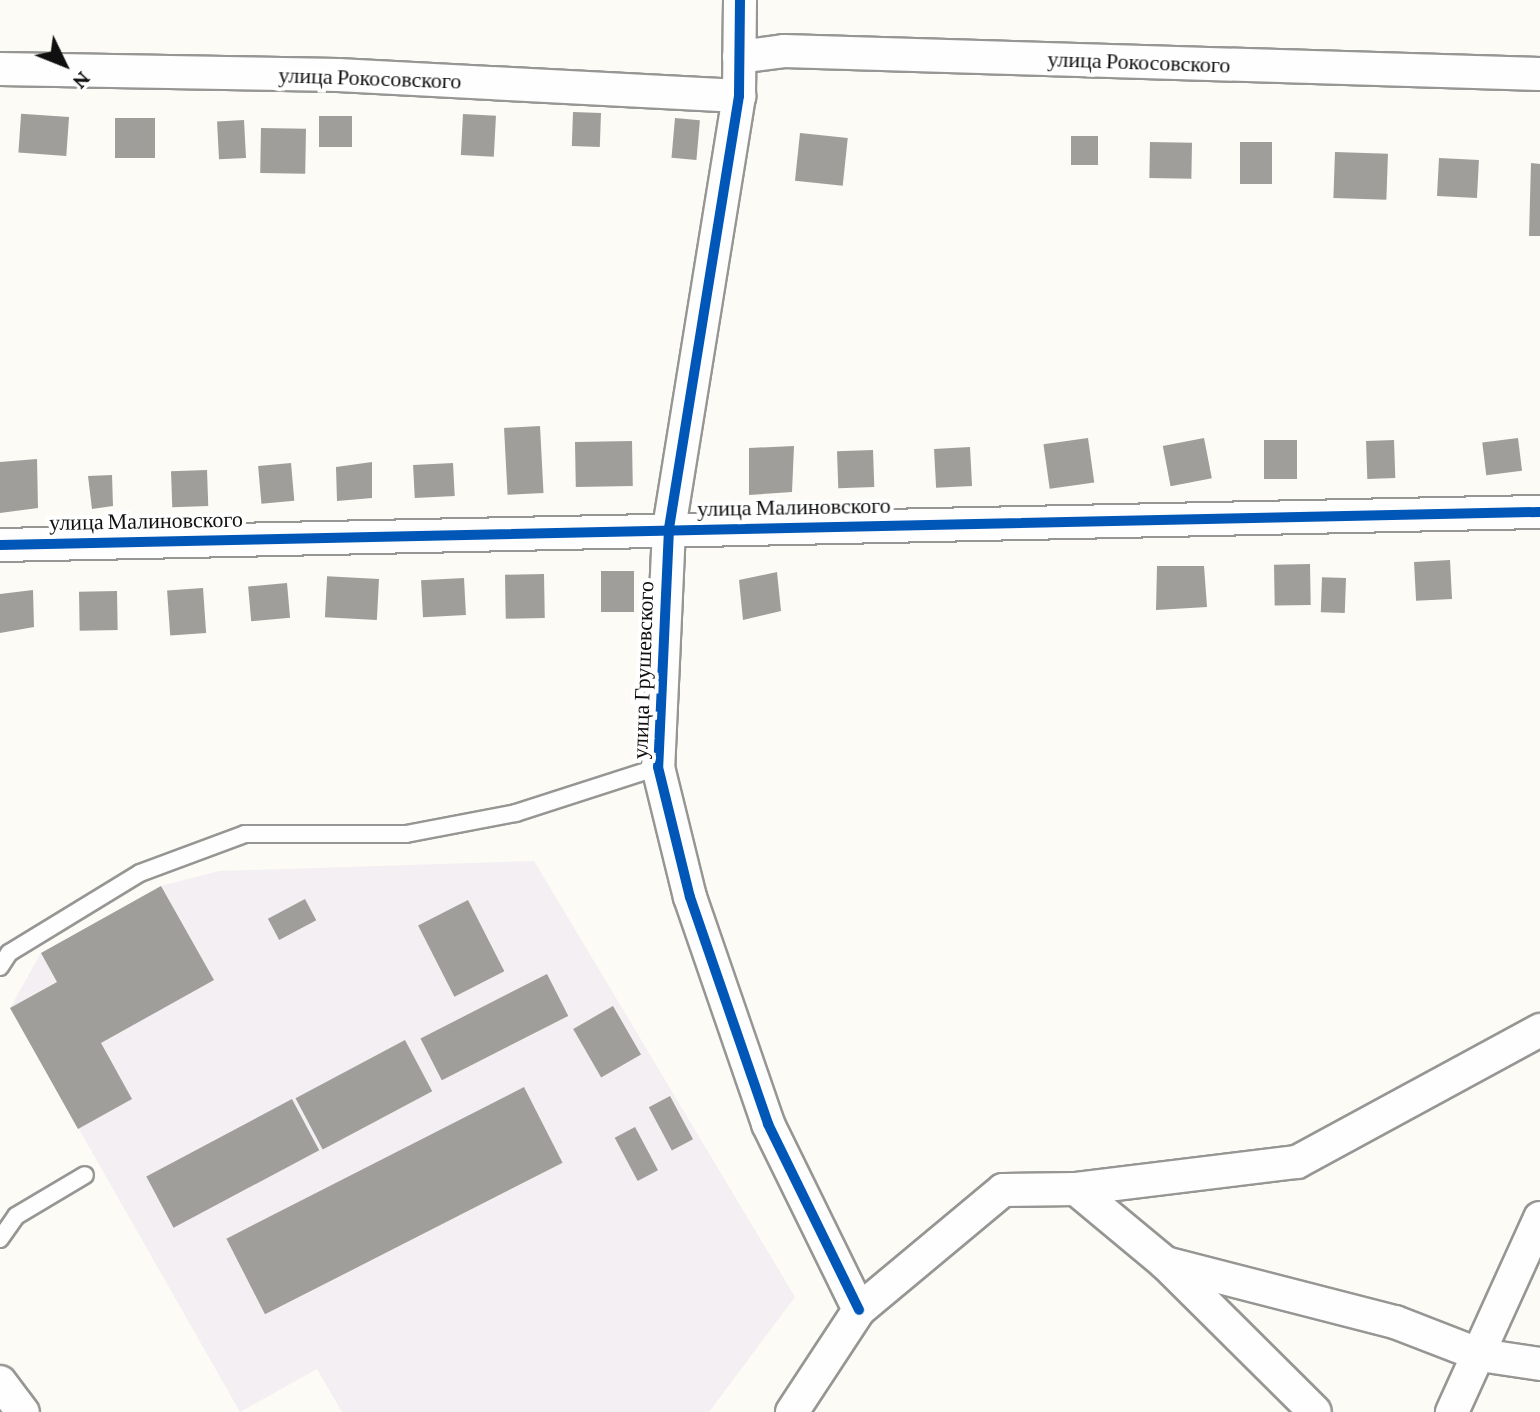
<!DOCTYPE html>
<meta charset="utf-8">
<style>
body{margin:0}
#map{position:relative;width:1540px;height:1412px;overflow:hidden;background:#fcfbf6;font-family:"Crimson Pro",serif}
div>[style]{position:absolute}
.industrial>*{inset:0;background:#f4eff2}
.building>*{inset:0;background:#a09e9b;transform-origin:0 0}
.roads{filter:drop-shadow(2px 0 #969694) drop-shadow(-2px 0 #969694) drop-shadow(0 2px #969694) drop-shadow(0 -2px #969694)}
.lane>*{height:16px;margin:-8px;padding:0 8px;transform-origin:8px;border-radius:8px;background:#fffefe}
.street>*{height:32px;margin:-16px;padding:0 16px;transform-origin:16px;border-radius:16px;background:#fffefe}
.cycleway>*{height:10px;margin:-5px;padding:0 5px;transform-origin:5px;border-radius:5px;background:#0057b8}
span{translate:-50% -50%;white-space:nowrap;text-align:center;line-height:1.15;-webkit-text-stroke:8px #fff;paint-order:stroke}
.street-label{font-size:22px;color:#101010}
.north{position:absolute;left:24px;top:24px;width:80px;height:80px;-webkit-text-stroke:6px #fff;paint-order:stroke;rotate:133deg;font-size:22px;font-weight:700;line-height:32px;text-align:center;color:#101010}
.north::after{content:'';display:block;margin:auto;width:28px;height:36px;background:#101010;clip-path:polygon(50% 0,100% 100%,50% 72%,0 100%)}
</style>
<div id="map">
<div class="industrial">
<div style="clip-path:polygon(534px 861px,795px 1297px,709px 1412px,342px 1412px,317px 1369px,240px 1412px,10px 1008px,41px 953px,161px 886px,219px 871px)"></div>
</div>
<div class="building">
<div style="left:573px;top:112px;width:28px;height:34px;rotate:2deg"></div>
<div style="left:463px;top:114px;width:33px;height:41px;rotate:3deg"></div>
<div style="left:319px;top:116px;width:33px;height:31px"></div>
<div style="left:69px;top:117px;width:39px;height:48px;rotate:94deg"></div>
<div style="left:155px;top:118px;width:40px;height:40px;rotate:90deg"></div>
<div style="left:675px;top:118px;width:25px;height:40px;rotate:5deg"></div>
<div style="left:244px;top:120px;width:38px;height:27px;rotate:87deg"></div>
<div style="left:261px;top:128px;width:45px;height:45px;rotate:1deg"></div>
<div style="left:800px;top:133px;width:48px;height:48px;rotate:6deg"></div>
<div style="left:1071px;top:136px;width:27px;height:29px"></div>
<div style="left:1150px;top:142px;width:42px;height:36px;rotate:1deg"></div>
<div style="left:1240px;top:142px;width:32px;height:42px"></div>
<div style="left:1335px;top:152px;width:53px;height:46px;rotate:2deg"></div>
<div style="left:1439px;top:158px;width:40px;height:38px;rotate:3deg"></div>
<div style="clip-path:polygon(1531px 163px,1540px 164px,1540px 236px,1529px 236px)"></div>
<div style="left:540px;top:426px;width:67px;height:36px;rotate:87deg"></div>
<div style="left:1088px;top:438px;width:45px;height:45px;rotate:82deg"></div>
<div style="left:1204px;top:438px;width:41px;height:42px;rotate:79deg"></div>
<div style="left:1518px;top:438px;width:33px;height:36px;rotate:83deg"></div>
<div style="left:1264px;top:440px;width:33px;height:39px"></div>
<div style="left:1394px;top:440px;width:38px;height:28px;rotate:88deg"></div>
<div style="left:632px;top:441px;width:45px;height:57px;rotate:89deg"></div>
<div style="clip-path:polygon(794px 446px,792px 492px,749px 495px,749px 448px)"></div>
<div style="left:970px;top:447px;width:39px;height:36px;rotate:87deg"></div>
<div style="left:873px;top:450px;width:37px;height:36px;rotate:88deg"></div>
<div style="clip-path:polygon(37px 459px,38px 508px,0 513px,0 462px)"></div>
<div style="clip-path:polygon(372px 462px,372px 498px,337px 501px,336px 467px)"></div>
<div style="left:291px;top:463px;width:38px;height:33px;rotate:85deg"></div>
<div style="left:453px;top:463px;width:33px;height:40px;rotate:87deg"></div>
<div style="left:207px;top:470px;width:36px;height:36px;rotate:88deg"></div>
<div style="clip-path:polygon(112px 475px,113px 506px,92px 509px,88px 476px)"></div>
<div style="left:1450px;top:560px;width:39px;height:36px;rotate:87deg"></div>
<div style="left:1310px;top:564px;width:41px;height:36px;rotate:89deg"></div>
<div style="clip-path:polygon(1157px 566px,1204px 566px,1207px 607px,1156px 610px)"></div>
<div style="left:634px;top:571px;width:41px;height:33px;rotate:90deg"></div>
<div style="clip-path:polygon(777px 572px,781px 611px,743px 620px,739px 580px)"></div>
<div style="left:544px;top:574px;width:44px;height:39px;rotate:89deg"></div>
<div style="left:464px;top:578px;width:37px;height:43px;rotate:87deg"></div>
<div style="left:1346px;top:578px;width:35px;height:24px;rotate:92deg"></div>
<div style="left:379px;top:579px;width:41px;height:52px;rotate:93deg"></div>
<div style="left:287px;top:583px;width:35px;height:39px;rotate:85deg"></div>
<div style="left:203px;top:588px;width:45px;height:36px;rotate:86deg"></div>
<div style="clip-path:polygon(33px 590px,34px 627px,0 633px,0 594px)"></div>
<div style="left:117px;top:591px;width:39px;height:38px;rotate:89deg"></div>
<div style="clip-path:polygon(161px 886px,214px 980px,101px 1043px,132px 1099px,78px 1129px,10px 1008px,57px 982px,41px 953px)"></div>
<div style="left:305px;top:899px;width:24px;height:42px;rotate:62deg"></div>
<div style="left:468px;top:900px;width:80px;height:56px;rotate:63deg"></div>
<div style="left:547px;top:974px;width:47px;height:142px;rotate:63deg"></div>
<div style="left:613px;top:1006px;width:56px;height:46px;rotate:60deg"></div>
<div style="left:405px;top:1040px;width:58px;height:124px;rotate:62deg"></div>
<div style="left:524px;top:1087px;width:85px;height:334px;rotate:63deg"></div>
<div style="left:670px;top:1096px;width:49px;height:24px;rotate:62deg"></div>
<div style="left:292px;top:1099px;width:58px;height:165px;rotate:62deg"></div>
<div style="left:635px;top:1127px;width:49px;height:23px;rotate:62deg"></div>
</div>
<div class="roads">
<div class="lane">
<div style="left:0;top:967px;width:17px;rotate:-57deg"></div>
<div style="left:9px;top:953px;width:153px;rotate:-31.4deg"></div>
<div style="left:140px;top:873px;width:112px;rotate:-20.4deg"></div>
<div style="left:245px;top:834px;width:161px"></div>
<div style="left:406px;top:834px;width:112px;rotate:-10.8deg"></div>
<div style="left:516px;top:813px;width:149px;rotate:-17.9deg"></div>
<div style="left:0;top:1239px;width:28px;rotate:-55deg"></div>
<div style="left:16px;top:1216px;width:80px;rotate:-30.7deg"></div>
</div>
<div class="street">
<div style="left:740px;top:0;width:96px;rotate:90.6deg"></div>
<div style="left:739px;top:96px;width:439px;rotate:99.2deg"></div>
<div style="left:669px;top:529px;width:238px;rotate:92.6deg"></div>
<div style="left:658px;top:767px;width:134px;rotate:76.2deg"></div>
<div style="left:690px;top:897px;width:240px;rotate:71deg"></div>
<div style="left:768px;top:1124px;width:207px;rotate:63.9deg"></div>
<div style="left:739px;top:57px;width:45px;rotate:-7.6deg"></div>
<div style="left:784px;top:51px;width:756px;rotate:1.74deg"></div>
<div style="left:0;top:69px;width:338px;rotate:1deg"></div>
<div style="left:338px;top:75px;width:402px;rotate:3deg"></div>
<div style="left:0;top:545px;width:1540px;rotate:-1.23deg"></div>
<div style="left:1076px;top:1189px;width:223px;rotate:-7deg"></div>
<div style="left:1297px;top:1162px;width:277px;rotate:-28.5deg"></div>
<div style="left:1165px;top:1263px;width:237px;rotate:14.4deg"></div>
<div style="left:1395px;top:1322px;width:91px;rotate:21.2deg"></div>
<div style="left:1480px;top:1355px;width:61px;rotate:8.5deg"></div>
<div style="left:0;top:1382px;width:38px;rotate:53deg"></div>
<div style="left:792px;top:1412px;width:122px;rotate:-56.7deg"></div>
<div style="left:859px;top:1310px;width:187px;rotate:-39.8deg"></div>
<div style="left:1003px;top:1190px;width:73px;rotate:-0.8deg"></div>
<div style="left:1076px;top:1189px;width:116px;rotate:39.7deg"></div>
<div style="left:1165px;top:1263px;width:211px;rotate:44.8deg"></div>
<div style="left:1452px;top:1412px;width:213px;rotate:-65.6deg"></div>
</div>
</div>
<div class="cycleway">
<div style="left:740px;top:0;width:96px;rotate:90.6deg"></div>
<div style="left:739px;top:96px;width:439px;rotate:99.2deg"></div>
<div style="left:669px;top:529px;width:238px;rotate:92.6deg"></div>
<div style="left:658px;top:767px;width:134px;rotate:76.2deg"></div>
<div style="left:690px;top:897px;width:240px;rotate:71deg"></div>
<div style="left:768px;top:1124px;width:207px;rotate:63.9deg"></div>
<div style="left:0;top:545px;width:1540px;rotate:-1.23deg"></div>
</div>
<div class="street-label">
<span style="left:1139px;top:62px;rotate:2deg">улица Рокосовского</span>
<span style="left:370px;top:78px;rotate:2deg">улица Рокосовского</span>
<span style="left:794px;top:507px;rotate:-1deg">улица Малиновского</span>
<span style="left:146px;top:521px;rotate:-1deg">улица Малиновского</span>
<span style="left:643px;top:670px;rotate:-88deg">улица Грушевского</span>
</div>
<div class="north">N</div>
</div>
